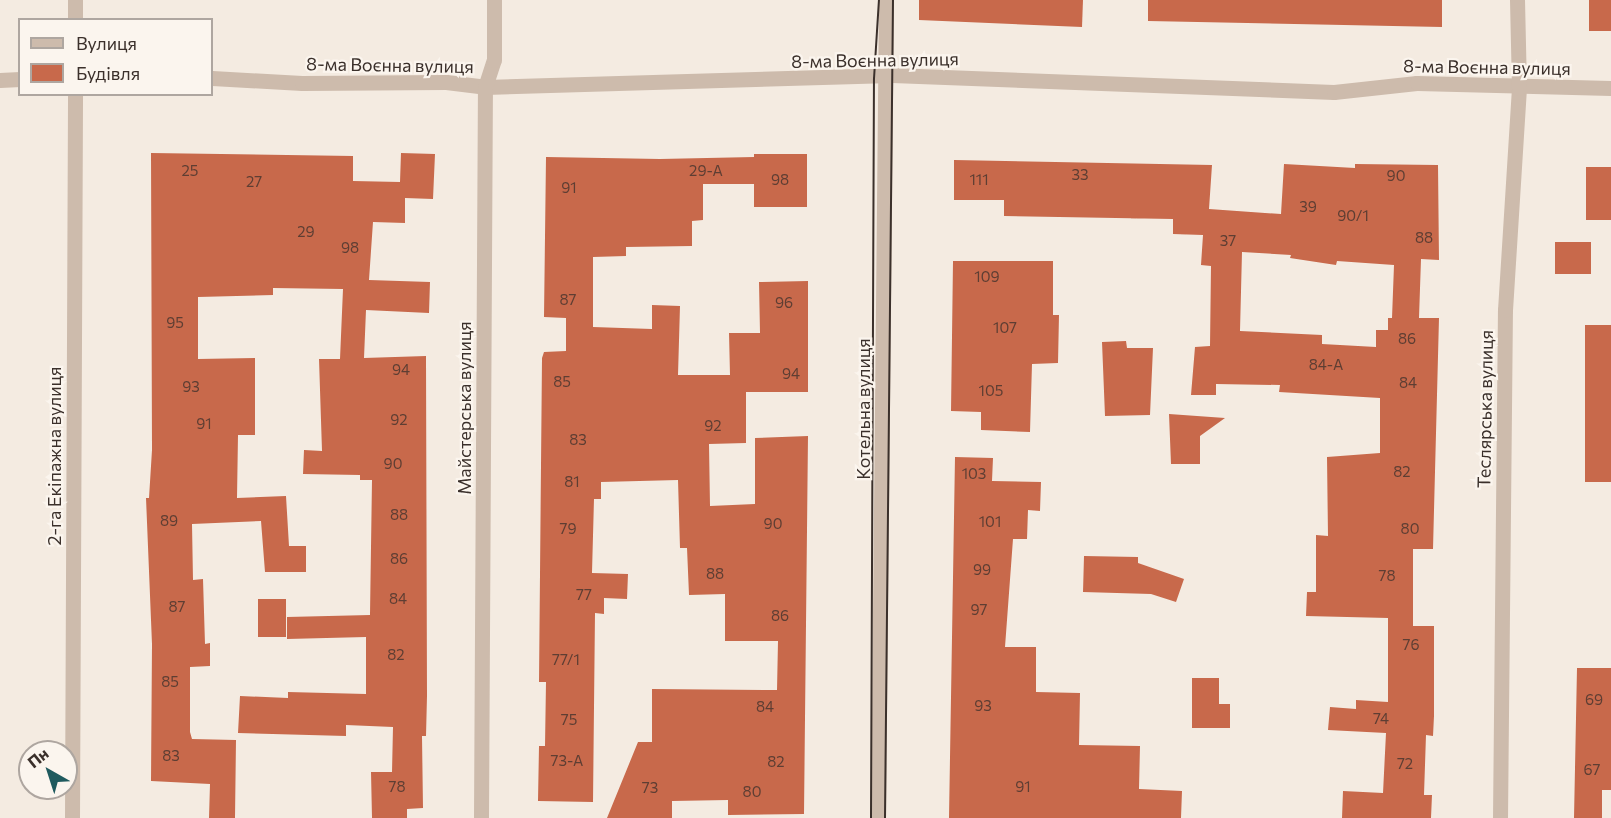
<!DOCTYPE html>
<meta charset="utf-8">
<style>
body{margin:0}
#map{position:relative;width:1611px;height:818px;overflow:hidden;background:#f4ebe1;font-family:Commissioner,sans-serif}
div>[style]{position:absolute}
.building>*{inset:0;background:#c8694b;transform-origin:0 0}
.minor>*{height:15px;margin:-7.5px;padding:0 7.5px;transform-origin:7.5px;border-radius:7.5px;background:#cdbbac}
.tertiary>*{height:15px;margin:-7.5px;padding:0 7.5px;transform-origin:7.5px;border-radius:7.5px;background:#cdbbac}
.tram>*{height:1.5px;margin:-0.75px;padding:0 0.75px;transform-origin:0.75px;border-radius:0.75px;background:#3b302b}
span{translate:-50% -50%;white-space:nowrap;text-align:center;line-height:1.15;-webkit-text-stroke:4.5px #fbf5ee;paint-order:stroke}
.number-label{font-size:15px;color:#5e3e33}
.number-label span{-webkit-text-stroke-width:0}
.street-label{font-size:18px;color:#3b302b}
.legend{position:absolute;left:18px;top:18px;width:195px;height:78px;box-sizing:border-box;background:#fbf5ee;border:2px solid #aea6a0;margin:0;padding:8px 10px;list-style:none;font-size:18px;color:#3b302b}
.legend li{display:flex;align-items:center;gap:12px;height:30px}
.legend b{width:30px;border:2px solid #aea6a0}
.north{position:absolute;left:18px;top:740px;width:60px;height:60px;box-sizing:border-box;background:#fbf5ee;border:2px solid #aea6a0;border-radius:50%;rotate:321deg;font-size:16px;font-weight:700;line-height:24px;text-align:center;color:#3b302b}
.north::after{content:'';display:block;margin:auto;width:21px;height:27px;background:#1f5a5e;clip-path:polygon(50% 0,100% 100%,50% 72%,0 100%)}
</style>
<div id="map">
<div class="building">
<div style="clip-path:polygon(919px 0,1083px 0,1082px 27px,919px 20px)"></div>
<div style="clip-path:polygon(1148px 0,1442px 0,1442px 27px,1148px 21px)"></div>
<div style="left:1589px;top:0;width:22px;height:31px"></div>
<div style="clip-path:polygon(151px 153px,353px 156px,353px 181px,400px 182px,401px 153px,435px 154px,433px 199px,405px 198px,405px 223px,373px 222px,369px 280px,430px 282px,429px 313px,366px 310px,364px 358px,426px 356px,427px 696px,426px 736px,422px 736px,423px 808px,407px 809px,407px 818px,372px 818px,371px 772px,392px 772px,393px 727px,346px 725px,346px 736px,238px 733px,240px 696px,288px 698px,288px 692px,366px 694px,366px 637px,287px 639px,287px 617px,370px 615px,372px 480px,360px 480px,360px 475px,303px 474px,304px 450px,322px 451px,319px 359px,340px 359px,343px 289px,273px 288px,273px 295px,198px 297px,198px 359px,255px 358px,255px 435px,238px 435px,237px 498px,286px 496px,289px 546px,306px 546px,306px 572px,265px 572px,261px 521px,192px 524px,193px 580px,203px 579px,205px 644px,210px 643px,210px 666px,190px 667px,190px 732px,192px 739px,236px 740px,235px 818px,209px 818px,210px 784px,151px 781px,152px 644px,146px 498px,149px 498px,152px 450px)"></div>
<div style="clip-path:polygon(754px 154px,807px 154px,807px 207px,754px 207px,754px 184px,703px 184px,703px 220px,692px 221px,692px 246px,626px 247px,626px 256px,593px 257px,593px 327px,652px 329px,652px 305px,680px 306px,678px 375px,730px 375px,729px 333px,760px 333px,759px 282px,808px 281px,808px 392px,746px 392px,746px 443px,709px 444px,710px 506px,755px 504px,755px 438px,808px 436px,804px 814px,728px 815px,728px 800px,672px 801px,672px 818px,607px 818px,638px 742px,652px 742px,652px 689px,777px 690px,778px 641px,725px 641px,725px 594px,689px 595px,687px 548px,680px 548px,678px 480px,601px 482px,601px 499px,594px 499px,592px 573px,628px 574px,627px 599px,604px 598px,604px 614px,595px 613px,593px 802px,538px 801px,539px 746px,545px 746px,546px 682px,539px 682px,542px 358px,544px 352px,566px 351px,566px 318px,544px 317px,546px 157px,660px 159px,754px 157px)"></div>
<div style="clip-path:polygon(evenodd,954px 160px,1212px 165px,1209px 209px,1281px 214px,1284px 164px,1355px 168px,1355px 164px,1438px 165px,1439px 260px,1421px 259px,1419px 318px,1439px 318px,1433px 549px,1413px 549px,1413px 626px,1434px 626px,1434px 716px,1433px 736px,1426px 735px,1424px 795px,1432px 795px,1431px 818px,1342px 818px,1343px 791px,1383px 793px,1386px 733px,1328px 730px,1330px 707px,1356px 709px,1356px 700px,1388px 702px,1388px 618px,1306px 616px,1307px 592px,1316px 592px,1316px 535px,1328px 536px,1327px 457px,1380px 453px,1380px 398px,1279px 392px,1280px 385px,1216px 384px,1216px 395px,1191px 395px,1195px 347px,1210px 346px,1211px 266px,1201px 265px,1203px 235px,1173px 234px,1173px 219px,1004px 216px,1004px 200px,954px 200px,954px 160px,1242px 252px,1291px 255px,1290px 258px,1336px 265px,1337px 261px,1394px 265px,1392px 318px,1388px 318px,1388px 330px,1376px 330px,1376px 347px,1322px 344px,1322px 335px,1240px 331px,1242px 252px)"></div>
<div style="left:1586px;top:167px;width:25px;height:53px"></div>
<div style="left:1555px;top:242px;width:36px;height:32px"></div>
<div style="clip-path:polygon(953px 261px,1053px 261px,1053px 315px,1059px 315px,1058px 363px,1032px 364px,1030px 432px,981px 430px,981px 412px,951px 411px)"></div>
<div style="left:1585px;top:325px;width:26px;height:157px"></div>
<div style="clip-path:polygon(1126px 341px,1127px 348px,1153px 348px,1150px 415px,1105px 416px,1102px 342px)"></div>
<div style="clip-path:polygon(1169px 414px,1225px 418px,1200px 436px,1200px 464px,1171px 464px)"></div>
<div style="clip-path:polygon(955px 457px,993px 458px,992px 481px,1041px 482px,1040px 511px,1028px 510px,1027px 539px,1013px 539px,1005px 647px,1036px 647px,1036px 692px,1080px 693px,1079px 745px,1140px 746px,1139px 789px,1182px 791px,1181px 818px,949px 818px)"></div>
<div style="clip-path:polygon(1084px 556px,1138px 557px,1138px 563px,1184px 579px,1176px 602px,1151px 594px,1083px 592px)"></div>
<div style="left:258px;top:599px;width:28px;height:38px"></div>
<div style="clip-path:polygon(1577px 668px,1611px 668px,1611px 790px,1602px 790px,1602px 818px,1574px 818px)"></div>
<div style="clip-path:polygon(1192px 678px,1219px 678px,1219px 704px,1230px 704px,1230px 728px,1192px 728px)"></div>
</div>
<div class="minor">
<div style="left:212px;top:78px;width:90px;rotate:3.2deg"></div>
<div style="left:302px;top:83px;width:144px;rotate:-0.4deg"></div>
<div style="left:446px;top:82px;width:39px;rotate:7deg"></div>
<div style="left:485px;top:87px;width:407px;rotate:-1.7deg"></div>
<div style="left:892px;top:75px;width:442px;rotate:2.2deg"></div>
<div style="left:1334px;top:92px;width:83px;rotate:-6.2deg"></div>
<div style="left:1417px;top:83px;width:194px;rotate:1.5deg"></div>
<div style="left:0;top:80px;width:20px;rotate:-3deg"></div>
<div style="left:481px;top:818px;width:731px;rotate:-89.69deg"></div>
<div style="left:485px;top:87px;width:28px;rotate:-72deg"></div>
<div style="left:494px;top:60px;width:60px;rotate:-90deg"></div>
<div style="left:878px;top:818px;width:818px;rotate:-89.44deg"></div>
<div style="left:1500px;top:818px;width:508px;rotate:-89.44deg"></div>
<div style="left:1505px;top:310px;width:222px;rotate:-86.4deg"></div>
<div style="left:1519px;top:88px;width:88px;rotate:-91.3deg"></div>
</div>
<div class="tertiary">
<div style="left:75px;top:20px;width:20px;rotate:-90deg"></div>
<div style="left:72px;top:818px;width:724px;rotate:-89.76deg"></div>
</div>
<div class="tram">
<div style="left:871px;top:818px;width:739px;rotate:-89.77deg"></div>
<div style="left:874px;top:79px;width:79px;rotate:-86.4deg"></div>
<div style="left:885px;top:818px;width:818px;rotate:-89.44deg"></div>
</div>
<div class="number-label">
<span style="left:190px;top:171px">25</span>
<span style="left:706px;top:171px">29-А</span>
<span style="left:1080px;top:175px">33</span>
<span style="left:1396px;top:176px">90</span>
<span style="left:780px;top:180px">98</span>
<span style="left:979px;top:180px">111</span>
<span style="left:254px;top:182px">27</span>
<span style="left:569px;top:188px">91</span>
<span style="left:1308px;top:207px">39</span>
<span style="left:1353px;top:216px">90/1</span>
<span style="left:306px;top:232px">29</span>
<span style="left:1424px;top:238px">88</span>
<span style="left:1228px;top:241px">37</span>
<span style="left:350px;top:248px">98</span>
<span style="left:987px;top:277px">109</span>
<span style="left:568px;top:300px">87</span>
<span style="left:784px;top:303px">96</span>
<span style="left:175px;top:323px">95</span>
<span style="left:1005px;top:328px">107</span>
<span style="left:1407px;top:339px">86</span>
<span style="left:1326px;top:365px">84-А</span>
<span style="left:401px;top:370px">94</span>
<span style="left:791px;top:374px">94</span>
<span style="left:562px;top:382px">85</span>
<span style="left:1408px;top:383px">84</span>
<span style="left:191px;top:387px">93</span>
<span style="left:991px;top:391px">105</span>
<span style="left:399px;top:420px">92</span>
<span style="left:204px;top:424px">91</span>
<span style="left:713px;top:426px">92</span>
<span style="left:578px;top:440px">83</span>
<span style="left:393px;top:464px">90</span>
<span style="left:1402px;top:472px">82</span>
<span style="left:974px;top:474px">103</span>
<span style="left:572px;top:482px">81</span>
<span style="left:399px;top:515px">88</span>
<span style="left:169px;top:521px">89</span>
<span style="left:990px;top:522px">101</span>
<span style="left:773px;top:524px">90</span>
<span style="left:568px;top:529px">79</span>
<span style="left:1410px;top:529px">80</span>
<span style="left:399px;top:559px">86</span>
<span style="left:982px;top:570px">99</span>
<span style="left:715px;top:574px">88</span>
<span style="left:1387px;top:576px">78</span>
<span style="left:584px;top:595px">77</span>
<span style="left:398px;top:599px">84</span>
<span style="left:177px;top:607px">87</span>
<span style="left:979px;top:610px">97</span>
<span style="left:780px;top:616px">86</span>
<span style="left:1411px;top:645px">76</span>
<span style="left:396px;top:655px">82</span>
<span style="left:566px;top:660px">77/1</span>
<span style="left:170px;top:682px">85</span>
<span style="left:1594px;top:700px">69</span>
<span style="left:983px;top:706px">93</span>
<span style="left:765px;top:707px">84</span>
<span style="left:1381px;top:719px">74</span>
<span style="left:569px;top:720px">75</span>
<span style="left:171px;top:756px">83</span>
<span style="left:567px;top:761px">73-А</span>
<span style="left:776px;top:762px">82</span>
<span style="left:1405px;top:764px">72</span>
<span style="left:1592px;top:770px">67</span>
<span style="left:397px;top:787px">78</span>
<span style="left:1023px;top:787px">91</span>
<span style="left:650px;top:788px">73</span>
<span style="left:752px;top:792px">80</span>
</div>
<div class="street-label">
<span style="left:875px;top:60px;rotate:-1deg">8-ма Воєнна вулиця</span>
<span style="left:390px;top:65px;rotate:1deg">8-ма Воєнна вулиця</span>
<span style="left:1487px;top:67px;rotate:1deg">8-ма Воєнна вулиця</span>
<span style="left:464px;top:408px;rotate:-90deg">Майстерська вулиця</span>
<span style="left:863px;top:409px;rotate:-90deg">Котельна вулиця</span>
<span style="left:1485px;top:409px;rotate:-89deg">Теслярська вулиця</span>
<span style="left:54px;top:456px;rotate:-90deg">2-га Екіпажна вулиця</span>
</div>
<ul class="legend">
<li><b style="height:8px;background:#cdbbac"></b>Вулиця</li>
<li><b style="height:16px;background:#c8694b"></b>Будівля</li>
</ul>
<div class="north">Пн</div>
</div>
